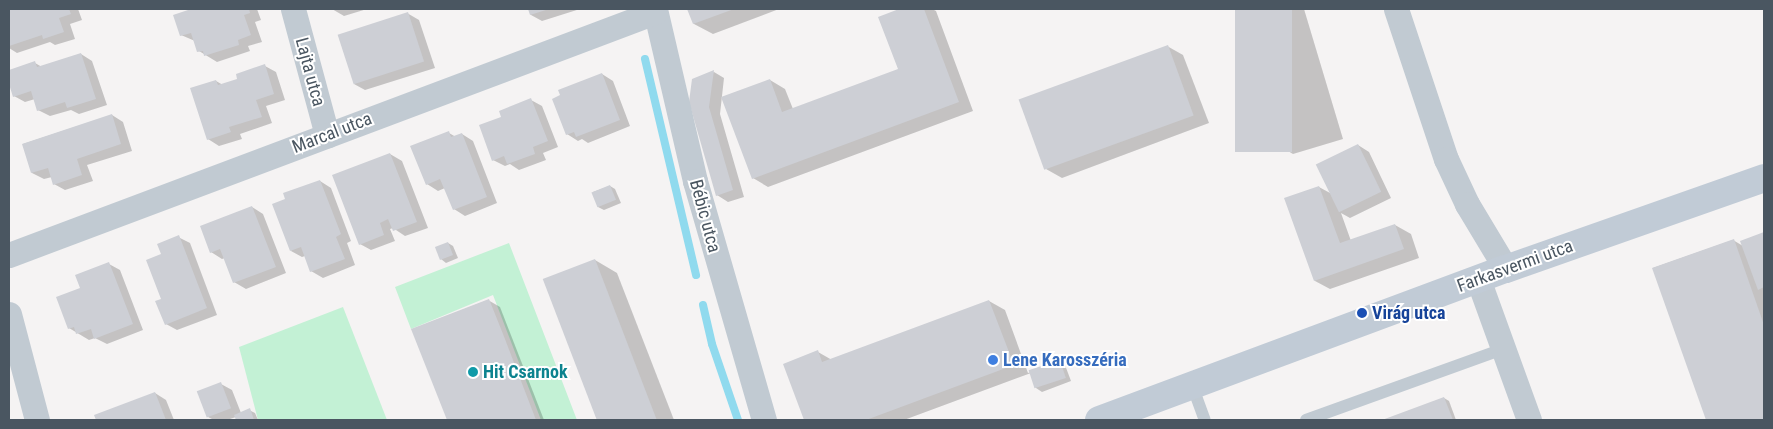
<!DOCTYPE html>
<meta charset="utf-8">
<style>
body{margin:0}
#map{position:relative;width:1773px;height:429px;overflow:hidden;background:#f5f3f3;font-family:"Roboto Condensed",sans-serif}
div>[style]{position:absolute}
.green>*{inset:0;background:#c3f1d5}
.shadow>*{inset:0;background:#0003}
.stream>*{height:8px;margin:-4px;padding:0 4px;transform-origin:4px;border-radius:4px;background:#90daee}
.building>*{inset:0;background:#cdcfd5;transform-origin:0 0}
.lane>*{height:12px;margin:-6px;padding:0 6px;transform-origin:6px;border-radius:6px;background:#c1cad2}
.street>*{height:25px;margin:-12.5px;padding:0 12.5px;transform-origin:12.5px;border-radius:12.5px;background:#c1cad2}
.secondary>*{height:28px;margin:-14px;padding:0 14px;transform-origin:14px;border-radius:14px;background:#c1cbd6}
.dots>*{width:14px;height:14px;translate:-50% -50%;box-sizing:border-box;border:2px solid #fff;border-radius:50%}
span{translate:-50% -50%;white-space:nowrap;text-align:center;line-height:1.15;-webkit-text-stroke:4px #fff;paint-order:stroke}
.street-label{font-size:18px;color:#4a5661}
.transit-label{font-size:18px;color:#164399;font-weight:700}
.left{translate:0 -50%;text-align:left}
.shop-label{font-size:18px;color:#366cbe;font-weight:700}
.culture-label{font-size:18px;color:#0d838f;font-weight:700}
.frame{position:absolute;inset:0;border:10px solid #4a5661;pointer-events:none}
</style>
<div id="map">
<div class="green">
<div style="clip-path:polygon(509px 243px,577px 420px,541px 420px,493px 295px,411px 329px,395px 287px)"></div>
<div style="clip-path:polygon(343px 307px,387px 420px,258px 420px,239px 347px)"></div>
</div>
<div class="shadow">
<div style="clip-path:polygon(9px 9px,78px 9px,82px 20px,70px 24px,75px 39px,55px 45px,50px 42px,17px 53px,9px 48px)"></div>
<div style="clip-path:polygon(196px 9px,257px 9px,261px 20px,255px 22px,262px 42px,248px 46px,250px 51px,217px 62px,199px 51px,195px 41px,181px 35px,175px 15px)"></div>
<div style="clip-path:polygon(332px 9px,367px 9px,344px 16px)"></div>
<div style="clip-path:polygon(529px 9px,580px 9px,542px 21px,531px 15px)"></div>
<div style="clip-path:polygon(688px 9px,779px 9px,713px 34px,694px 24px)"></div>
<div style="clip-path:polygon(903px 9px,932px 9px,936px 11px,973px 111px,768px 187px,753px 178px,770px 80px,785px 89px,793px 109px,899px 70px,880px 17px)"></div>
<div style="clip-path:polygon(1238px 9px,1304px 9px,1343px 139px,1293px 154px,1278px 145px)"></div>
<div style="clip-path:polygon(407px 13px,419px 20px,435px 68px,365px 90px,354px 84px)"></div>
<div style="clip-path:polygon(1167px 46px,1183px 55px,1209px 123px,1062px 178px,1046px 169px)"></div>
<div style="clip-path:polygon(81px 54px,92px 61px,107px 105px,79px 114px,71px 110px,50px 116px,38px 110px,35px 99px,25px 102px,14px 96px,9px 80px,9px 71px,35px 63px,42px 67px)"></div>
<div style="clip-path:polygon(265px 66px,276px 72px,285px 100px,266px 106px,272px 123px,240px 134px,242px 139px,219px 146px,208px 139px,216px 81px,223px 85px,239px 80px)"></div>
<div style="clip-path:polygon(714px 72px,724px 78px,720px 114px,744px 197px,728px 202px,717px 195px,693px 80px)"></div>
<div style="clip-path:polygon(602px 74px,613px 81px,630px 126px,588px 143px,582px 139px,578px 141px,567px 134px)"></div>
<div style="clip-path:polygon(531px 100px,542px 106px,558px 147px,543px 153px,546px 160px,519px 170px,510px 164px,505px 166px,493px 160px,503px 117px)"></div>
<div style="clip-path:polygon(112px 115px,123px 122px,132px 151px,87px 165px,93px 181px,65px 190px,54px 184px,52px 177px,44px 179px,32px 173px,23px 144px)"></div>
<div style="clip-path:polygon(449px 133px,456px 137px,462px 134px,473px 141px,497px 203px,465px 216px,454px 209px,445px 188px,438px 191px,427px 184px)"></div>
<div style="clip-path:polygon(1358px 145px,1369px 152px,1391px 198px,1350px 218px,1341px 213px,1351px 241px,1395px 225px,1411px 234px,1419px 258px,1330px 289px,1315px 281px,1286px 199px,1319px 187px,1330px 193px)"></div>
<div style="clip-path:polygon(390px 154px,402px 161px,428px 228px,405px 236px,393px 228px,390px 229px,395px 241px,371px 250px,360px 244px)"></div>
<div style="clip-path:polygon(320px 181px,331px 188px,351px 241px,347px 243px,355px 265px,323px 278px,311px 271px,305px 256px,302px 257px,291px 251px)"></div>
<div style="clip-path:polygon(610px 186px,615px 189px,621px 203px,604px 210px,598px 207px,593px 192px)"></div>
<div style="clip-path:polygon(252px 207px,263px 214px,286px 273px,246px 289px,234px 282px,225px 258px,222px 259px,211px 252px)"></div>
<div style="clip-path:polygon(1764px 233px,1764px 420px,1708px 420px,1653px 268px,1733px 240px,1743px 246px,1742px 241px)"></div>
<div style="clip-path:polygon(178px 237px,190px 243px,217px 315px,177px 330px,166px 324px,162px 300px,162px 255px)"></div>
<div style="clip-path:polygon(448px 243px,453px 246px,458px 258px,446px 263px,441px 259px)"></div>
<div style="clip-path:polygon(595px 260px,617px 273px,674px 420px,600px 420px,545px 280px)"></div>
<div style="clip-path:polygon(109px 264px,120px 270px,143px 330px,107px 344px,95px 338px,89px 340px,69px 328px,81px 289px)"></div>
<div style="clip-path:polygon(488px 300px,500px 307px,544px 420px,448px 420px,413px 329px)"></div>
<div style="clip-path:polygon(989px 301px,1005px 310px,1028px 373px,1059px 362px,1065px 365px,1071px 381px,1042px 392px,1036px 388px,1031px 373px,904px 420px,806px 420px,785px 364px,818px 352px,832px 360px)"></div>
<div style="clip-path:polygon(221px 384px,232px 390px,241px 413px,249px 410px,255px 413px,258px 420px,237px 420px,236px 417px,227px 420px,214px 420px,208px 417px)"></div>
<div style="clip-path:polygon(155px 393px,166px 400px,174px 420px,97px 420px,95px 416px)"></div>
<div style="clip-path:polygon(1444px 398px,1449px 401px,1456px 420px,1385px 420px)"></div>
</div>
<div class="stream">
<div style="left:645px;top:59px;width:222px;rotate:76.7deg"></div>
<div style="left:703px;top:305px;width:40px;rotate:77deg"></div>
<div style="left:712px;top:344px;width:80px;rotate:71.1deg"></div>
</div>
<div class="building">
<div style="clip-path:polygon(9px 9px,69px 9px,71px 14px,59px 18px,64px 32px,43px 39px,42px 35px,9px 46px)"></div>
<div style="clip-path:polygon(191px 9px,249px 9px,250px 13px,244px 15px,251px 35px,238px 40px,239px 45px,204px 56px,203px 51px,197px 52px,191px 33px,180px 36px,173px 15px)"></div>
<div style="clip-path:polygon(528px 9px,549px 9px,530px 15px)"></div>
<div style="clip-path:polygon(687px 9px,734px 9px,693px 24px)"></div>
<div style="clip-path:polygon(899px 9px,924px 9px,959px 102px,752px 179px,721px 97px,770px 79px,782px 112px,898px 69px,878px 17px)"></div>
<div style="left:1235px;top:9px;width:57px;height:143px"></div>
<div style="left:408px;top:12px;width:52px;height:74px;rotate:72deg"></div>
<div style="left:1168px;top:45px;width:75px;height:159px;rotate:70deg"></div>
<div style="clip-path:polygon(81px 53px,96px 99px,67px 108px,65px 102px,37px 111px,31px 91px,13px 97px,9px 84px,9px 70px,35px 61px,37px 67px)"></div>
<div style="clip-path:polygon(265px 64px,274px 94px,256px 100px,262px 117px,229px 127px,231px 132px,207px 140px,190px 88px,216px 80px,218px 85px,237px 79px,236px 74px)"></div>
<div style="clip-path:polygon(714px 70px,709px 107px,733px 190px,716px 196px,689px 102px,692px 79px)"></div>
<div style="clip-path:polygon(602px 73px,620px 120px,576px 137px,574px 132px,566px 135px,552px 99px,560px 95px,558px 90px)"></div>
<div style="clip-path:polygon(531px 98px,548px 141px,533px 147px,535px 154px,507px 164px,504px 156px,492px 161px,479px 125px,501px 117px,499px 111px)"></div>
<div style="clip-path:polygon(112px 114px,121px 144px,77px 159px,82px 175px,53px 185px,48px 168px,31px 173px,22px 144px)"></div>
<div style="clip-path:polygon(449px 131px,451px 137px,462px 133px,487px 197px,453px 210px,440px 179px,426px 185px,410px 146px)"></div>
<div style="left:1358px;top:144px;width:53px;height:47px;rotate:64deg"></div>
<div style="clip-path:polygon(390px 153px,417px 222px,393px 231px,388px 219px,380px 223px,384px 235px,359px 245px,332px 175px)"></div>
<div style="clip-path:polygon(320px 180px,341px 234px,336px 237px,345px 259px,310px 272px,301px 247px,290px 251px,272px 204px,285px 199px,283px 193px)"></div>
<div style="left:610px;top:185px;width:16px;height:20px;rotate:68deg"></div>
<div style="clip-path:polygon(1319px 186px,1340px 243px,1395px 224px,1404px 249px,1314px 281px,1284px 198px)"></div>
<div style="clip-path:polygon(252px 206px,276px 267px,233px 283px,220px 249px,210px 253px,200px 226px)"></div>
<div style="clip-path:polygon(1764px 232px,1764px 287px,1758px 290px,1740px 241px)"></div>
<div style="clip-path:polygon(179px 235px,207px 308px,165px 325px,155px 301px,161px 299px,146px 260px,161px 254px,157px 244px)"></div>
<div style="clip-path:polygon(1734px 239px,1764px 325px,1764px 420px,1706px 420px,1652px 268px)"></div>
<div style="left:448px;top:242px;width:14px;height:14px;rotate:69deg"></div>
<div style="left:595px;top:259px;width:173px;height:56px;rotate:69deg"></div>
<div style="clip-path:polygon(109px 262px,133px 324px,94px 339px,91px 329px,76px 334px,74px 327px,68px 329px,56px 297px,80px 288px,75px 275px)"></div>
<div style="clip-path:polygon(489px 299px,503px 334px,536px 420px,447px 420px,411px 329px)"></div>
<div style="clip-path:polygon(989px 300px,1014px 365px,866px 420px,804px 420px,783px 364px,818px 350px,822px 362px)"></div>
<div style="left:1060px;top:360px;width:19px;height:33px;rotate:72deg"></div>
<div style="left:221px;top:382px;width:28px;height:26px;rotate:69deg"></div>
<div style="clip-path:polygon(155px 392px,166px 420px,96px 420px,94px 415px)"></div>
<div style="clip-path:polygon(1444px 397px,1453px 420px,1382px 420px)"></div>
<div style="clip-path:polygon(250px 408px,254px 420px,236px 420px,234px 415px)"></div>
</div>
<div class="lane">
<div style="left:1192px;top:385px;width:37px;rotate:70deg"></div>
<div style="left:1306px;top:420px;width:209px;rotate:-19.8deg"></div>
</div>
<div class="street">
<div style="left:293px;top:9px;width:131px;rotate:74.9deg"></div>
<div style="left:655px;top:9px;width:177px;rotate:76.9deg"></div>
<div style="left:695px;top:181px;width:249px;rotate:73.9deg"></div>
<div style="left:1396px;top:9px;width:158px;rotate:71.6deg"></div>
<div style="left:1446px;top:159px;width:50px;rotate:65deg"></div>
<div style="left:1467px;top:204px;width:76px;rotate:59deg"></div>
<div style="left:9px;top:255px;width:690px;rotate:-20.61deg"></div>
<div style="left:1478px;top:279px;width:150px;rotate:70.1deg"></div>
<div style="left:9px;top:314px;width:110px;rotate:75.2deg"></div>
</div>
<div class="secondary">
<div style="left:1099px;top:420px;width:434px;rotate:-20.4deg"></div>
<div style="left:1506px;top:269px;width:274px;rotate:-19.4deg"></div>
</div>
<div class="dots">
<div style="left:1362px;top:313px;background:#1a4fb4"></div>
<div style="left:993px;top:360px;background:#3f7fe0"></div>
<div style="left:473px;top:372px;background:#0f9aa8"></div>
</div>
<div class="street-label">
<span style="left:310px;top:72px;rotate:75deg">Lajta utca</span>
<span style="left:332px;top:133px;rotate:-21deg">Marcal utca</span>
<span style="left:705px;top:216px;rotate:75deg">Bébic utca</span>
<span style="left:1515px;top:266px;rotate:-20deg">Farkasvermi utca</span>
</div>
<div class="transit-label">
<span class="left" style="left:1372px;top:313px">Virág utca</span>
</div>
<div class="shop-label">
<span class="left" style="left:1003px;top:360px">Lene Karosszéria</span>
</div>
<div class="culture-label">
<span class="left" style="left:483px;top:372px">Hit Csarnok</span>
</div>
<div class="frame"></div>
</div>
